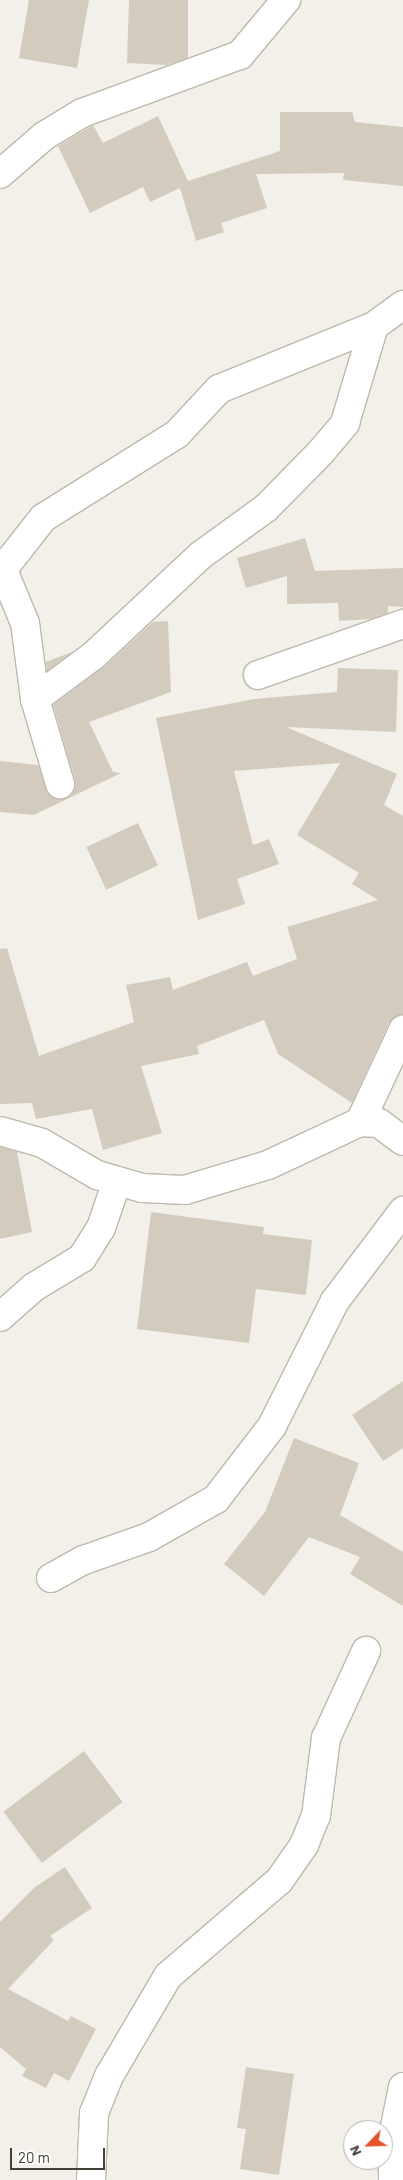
<!DOCTYPE html>
<style>
body{margin:0}
#map{position:relative;width:403px;height:2180px;overflow:hidden;background:#f2f0e8;font-family:Barlow,sans-serif}
div>[style]{position:absolute}
.building>*{inset:0;background:#d3ccbe;transform-origin:0 0}
.roads{filter:drop-shadow(1px 0 #bdb8ab) drop-shadow(-1px 0 #bdb8ab) drop-shadow(0 1px #bdb8ab) drop-shadow(0 -1px #bdb8ab)}
.minor>*{height:28px;margin:-14px;padding:0 14px;transform-origin:14px;border-radius:14px;background:#fff}
span{translate:-50% -50%;white-space:nowrap;text-align:center;line-height:1.15;-webkit-text-stroke:4px #fff;paint-order:stroke}
.north{position:absolute;left:343px;top:2120px;width:50px;height:50px;box-sizing:border-box;background:#fff;border:1px solid #b5b3af;border-radius:50%;rotate:246deg;font-size:14px;font-weight:700;line-height:20px;text-align:center;color:#454037}
.north::after{content:'';display:block;margin:auto;width:18px;height:22px;background:#e5542b;clip-path:polygon(50% 0,100% 100%,50% 72%,0 100%)}
.scale{position:absolute;left:10px;top:2148px;width:95px;height:22px;box-sizing:border-box;border:2px solid #454037;border-top:0;padding-left:6px;font-size:15px;line-height:18px;white-space:nowrap;color:#454037;-webkit-text-stroke:4px #fff;paint-order:stroke}
</style>
<div id="map">
<div class="building">
<div style="clip-path:polygon(29px 0,89px 0,77px 68px,19px 58px)"></div>
<div style="clip-path:polygon(129px 0,188px 0,188px 58px,167px 65px,127px 63px)"></div>
<div style="clip-path:polygon(280px 112px,352px 112px,355px 122px,403px 127px,403px 186px,343px 180px,344px 173px,256px 174px,267px 208px,221px 223px,224px 232px,196px 241px,180px 188px,150px 202px,143px 187px,90px 213px,58px 146px,93px 125px,103px 143px,158px 116px,188px 181px,280px 151px)"></div>
<div style="clip-path:polygon(305px 538px,315px 571px,403px 568px,403px 607px,388px 606px,388px 613px,370px 619px,339px 621px,338px 603px,287px 604px,287px 576px,246px 588px,237px 558px)"></div>
<div style="clip-path:polygon(168px 621px,171px 692px,89px 722px,113px 772px,121px 773px,34px 815px,0 812px,0 761px,38px 765px,50px 796px,64px 799px,72px 794px,75px 780px,53px 705px,104px 667px,153px 622px)"></div>
<div style="clip-path:polygon(72px 652px,47px 671px,46px 662px)"></div>
<div style="clip-path:polygon(338px 668px,398px 670px,396px 732px,286px 727px,397px 774px,384px 805px,403px 816px,403px 1015px,389px 1023px,352px 1103px,278px 1054px,264px 1020px,197px 1046px,199px 1054px,141px 1066px,162px 1133px,103px 1150px,92px 1109px,36px 1119px,32px 1103px,0 1104px,0 949px,7px 948px,39px 1056px,134px 1022px,126px 985px,170px 977px,173px 990px,247px 962px,253px 976px,297px 959px,287px 927px,378px 900px,352px 884px,359px 873px,297px 835px,340px 763px,234px 771px,253px 845px,269px 839px,279px 864px,237px 879px,245px 904px,198px 920px,156px 718px,254px 699px,337px 692px)"></div>
<div style="left:138px;top:823px;width:47px;height:57px;rotate:65deg"></div>
<div style="clip-path:polygon(0 1147px,17px 1152px,32px 1232px,0 1239px)"></div>
<div style="clip-path:polygon(151px 1212px,264px 1227px,263px 1234px,312px 1240px,306px 1295px,256px 1289px,249px 1343px,137px 1329px)"></div>
<div style="clip-path:polygon(403px 1381px,403px 1448px,383px 1461px,352px 1415px)"></div>
<div style="clip-path:polygon(294px 1438px,359px 1463px,340px 1515px,403px 1552px,403px 1606px,350px 1574px,360px 1557px,309px 1537px,264px 1596px,224px 1564px,265px 1512px)"></div>
<div style="left:84px;top:1751px;width:64px;height:101px;rotate:53deg"></div>
<div style="clip-path:polygon(65px 1867px,92px 1908px,50px 1936px,54px 1940px,8px 1989px,68px 2021px,71px 2016px,96px 2029px,69px 2081px,54px 2073px,46px 2088px,22px 2076px,26px 2069px,0 2047px,0 1922px,35px 1887px)"></div>
<div style="clip-path:polygon(246px 2067px,294px 2074px,279px 2175px,240px 2169px,246px 2129px,237px 2128px)"></div>
</div>
<div class="roads">
<div class="minor">
<div style="left:0;top:174px;width:58px;rotate:-40.8deg"></div>
<div style="left:44px;top:136px;width:44px;rotate:-31.2deg"></div>
<div style="left:82px;top:113px;width:168px;rotate:-20.2deg"></div>
<div style="left:240px;top:55px;width:72px;rotate:-50.1deg"></div>
<div style="left:0;top:563px;width:65px;rotate:67.4deg"></div>
<div style="left:25px;top:623px;width:77px;rotate:82.5deg"></div>
<div style="left:35px;top:699px;width:89px;rotate:73.6deg"></div>
<div style="left:3px;top:569px;width:65px;rotate:-51.9deg"></div>
<div style="left:43px;top:518px;width:158px;rotate:-32.1deg"></div>
<div style="left:177px;top:434px;width:62px;rotate:-47deg"></div>
<div style="left:219px;top:389px;width:167px;rotate:-22.1deg"></div>
<div style="left:258px;top:675px;width:154px;rotate:-19.4deg"></div>
<div style="left:35px;top:699px;width:72px;rotate:-36.6deg"></div>
<div style="left:93px;top:656px;width:148px;rotate:-43.1deg"></div>
<div style="left:201px;top:555px;width:80px;rotate:-35.9deg"></div>
<div style="left:266px;top:508px;width:78px;rotate:-45.5deg"></div>
<div style="left:321px;top:452px;width:38px;rotate:-50deg"></div>
<div style="left:345px;top:423px;width:101px;rotate:-73.4deg"></div>
<div style="left:374px;top:326px;width:36px;rotate:-36deg"></div>
<div style="left:360px;top:1122px;width:102px;rotate:-64.9deg"></div>
<div style="left:0;top:1131px;width:44px;rotate:15.9deg"></div>
<div style="left:42px;top:1143px;width:64px;rotate:30.2deg"></div>
<div style="left:97px;top:1175px;width:47px;rotate:16.1deg"></div>
<div style="left:142px;top:1188px;width:43px;rotate:2.7deg"></div>
<div style="left:185px;top:1190px;width:87px;rotate:-16.8deg"></div>
<div style="left:268px;top:1165px;width:102px;rotate:-25.1deg"></div>
<div style="left:360px;top:1122px;width:19px;rotate:3deg"></div>
<div style="left:379px;top:1123px;width:30px;rotate:37deg"></div>
<div style="left:0;top:1317px;width:45px;rotate:-41.4deg"></div>
<div style="left:34px;top:1287px;width:56px;rotate:-31.1deg"></div>
<div style="left:82px;top:1258px;width:36px;rotate:-58deg"></div>
<div style="left:101px;top:1228px;width:50px;rotate:-71.2deg"></div>
<div style="left:51px;top:1578px;width:38px;rotate:-29deg"></div>
<div style="left:84px;top:1560px;width:69px;rotate:-19.5deg"></div>
<div style="left:149px;top:1537px;width:77px;rotate:-29.6deg"></div>
<div style="left:216px;top:1499px;width:92px;rotate:-52.5deg"></div>
<div style="left:272px;top:1426px;width:140px;rotate:-63.3deg"></div>
<div style="left:335px;top:1301px;width:113px;rotate:-52.9deg"></div>
<div style="left:91px;top:2180px;width:67px;rotate:-87.4deg"></div>
<div style="left:94px;top:2113px;width:40px;rotate:-68deg"></div>
<div style="left:109px;top:2076px;width:116px;rotate:-59.5deg"></div>
<div style="left:168px;top:1976px;width:146px;rotate:-40.6deg"></div>
<div style="left:279px;top:1881px;width:44px;rotate:-55.2deg"></div>
<div style="left:304px;top:1845px;width:31px;rotate:-68deg"></div>
<div style="left:316px;top:1816px;width:79px;rotate:-82.7deg"></div>
<div style="left:326px;top:1738px;width:96px;rotate:-65.3deg"></div>
<div style="left:393px;top:2180px;width:39px;rotate:-91deg"></div>
<div style="left:392px;top:2141px;width:55px;rotate:-78.5deg"></div>
</div>
</div>
<div class="north">N</div>
<div class="scale">20 m</div>
</div>
